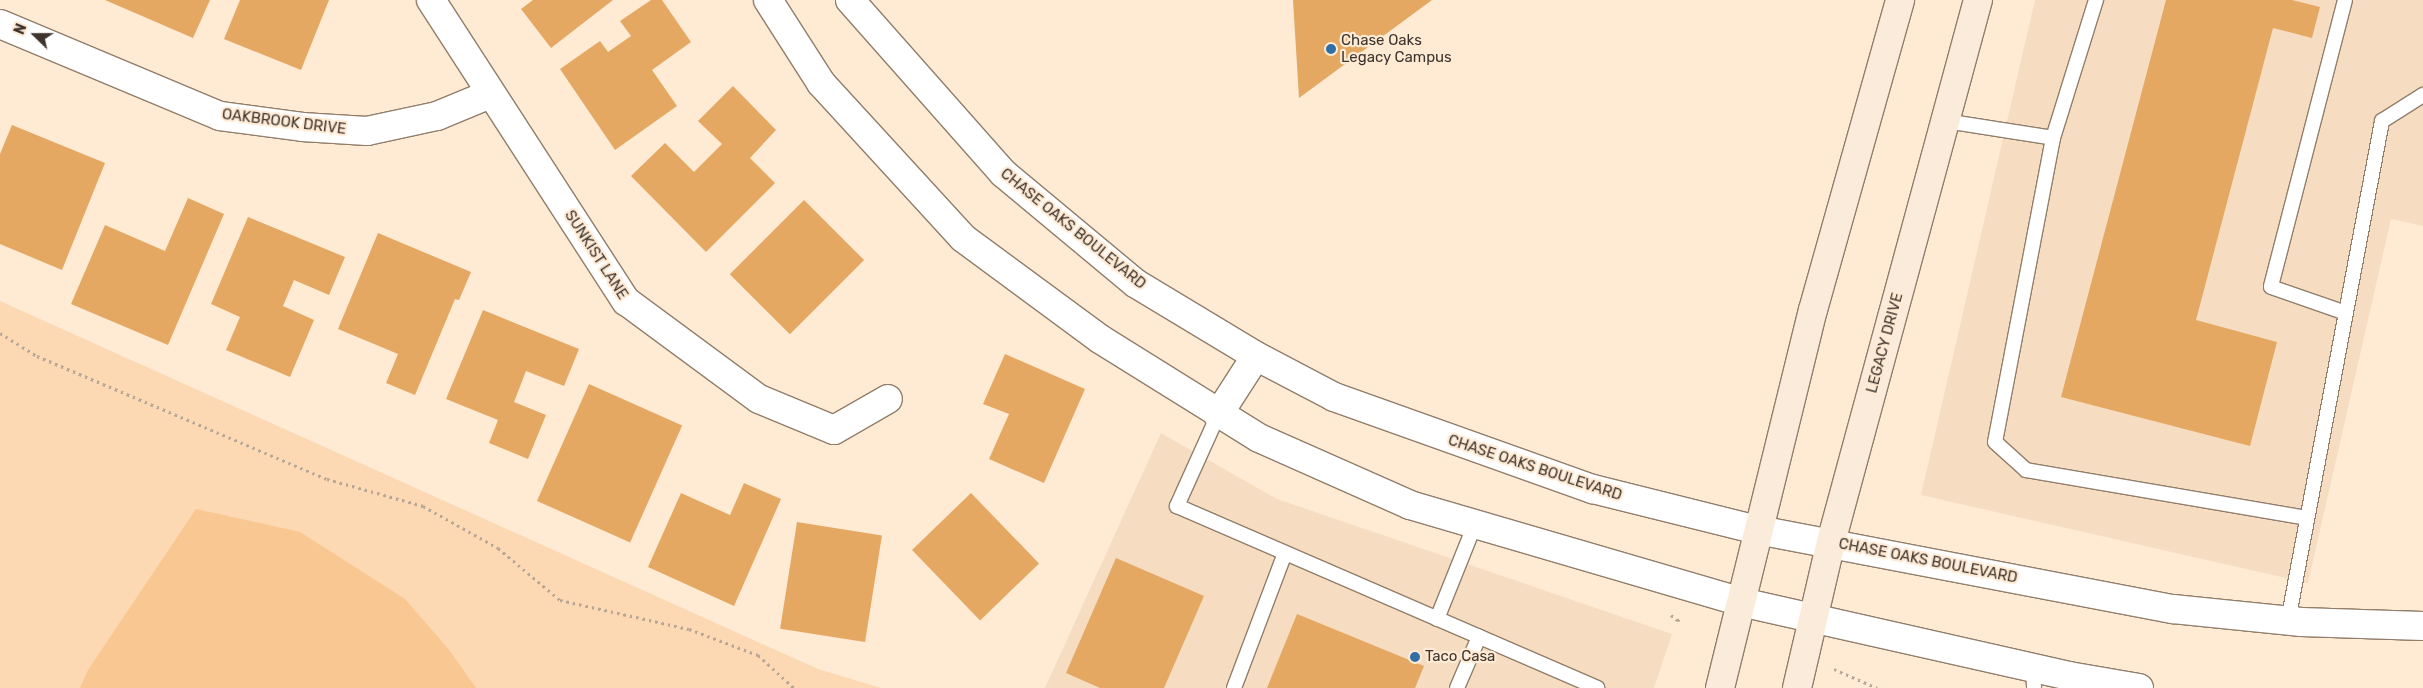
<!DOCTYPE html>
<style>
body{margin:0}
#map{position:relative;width:2423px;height:688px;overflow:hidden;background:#ffead4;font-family:Rubik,sans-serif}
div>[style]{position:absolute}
.built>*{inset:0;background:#f6dcc0}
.green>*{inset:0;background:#fcd8b3}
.water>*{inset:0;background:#f9c791}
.building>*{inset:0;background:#e5a863;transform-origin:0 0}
.path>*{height:3px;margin-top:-1.5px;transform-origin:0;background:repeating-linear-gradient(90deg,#b8a797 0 2.5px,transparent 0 6.5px)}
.roads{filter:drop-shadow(1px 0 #917e6b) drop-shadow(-1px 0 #917e6b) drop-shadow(0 1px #917e6b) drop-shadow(0 -1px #917e6b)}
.service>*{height:14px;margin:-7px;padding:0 7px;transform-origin:7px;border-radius:7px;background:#fff}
.minor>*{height:28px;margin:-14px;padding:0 14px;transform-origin:14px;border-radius:14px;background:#fff}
.tertiary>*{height:28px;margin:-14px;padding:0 14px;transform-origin:14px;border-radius:14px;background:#fff}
.secondary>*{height:28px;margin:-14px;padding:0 14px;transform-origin:14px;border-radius:14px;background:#fbebda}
.dots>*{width:14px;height:14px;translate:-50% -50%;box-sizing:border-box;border:2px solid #ffead4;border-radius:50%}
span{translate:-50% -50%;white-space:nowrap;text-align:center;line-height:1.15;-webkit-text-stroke:4.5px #ffead4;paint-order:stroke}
.poi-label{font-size:15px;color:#3d352d}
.left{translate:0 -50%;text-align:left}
.street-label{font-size:15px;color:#3d352d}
.north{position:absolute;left:10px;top:10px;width:50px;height:50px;-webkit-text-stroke:4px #ffead4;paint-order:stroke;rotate:292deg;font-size:14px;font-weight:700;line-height:20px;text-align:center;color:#3d352d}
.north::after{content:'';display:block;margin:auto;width:18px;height:22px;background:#3d352d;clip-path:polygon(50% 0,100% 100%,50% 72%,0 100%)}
</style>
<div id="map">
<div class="built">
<div style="clip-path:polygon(2035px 0,2423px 0,2423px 226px,2391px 219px,2308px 583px,1921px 495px)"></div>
<div style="clip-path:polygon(1161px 433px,1277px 499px,1672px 634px,1654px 688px,1045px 688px)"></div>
</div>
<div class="green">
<div style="clip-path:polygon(0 301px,818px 669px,881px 688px,0 688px)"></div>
</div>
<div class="water">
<div style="clip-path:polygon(196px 509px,300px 532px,405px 599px,450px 651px,476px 688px,80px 688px,88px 670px)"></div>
</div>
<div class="building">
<div style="clip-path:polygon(105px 0,210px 0,193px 38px)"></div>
<div style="clip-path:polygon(240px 0,329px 0,301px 70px,224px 39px)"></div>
<div style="clip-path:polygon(533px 0,613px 0,551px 48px,521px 9px)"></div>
<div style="clip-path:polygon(651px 0,662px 0,691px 42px,652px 70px,677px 106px,615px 150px,560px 69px,600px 41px,608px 52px,631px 36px,620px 21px)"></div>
<div style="clip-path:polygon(1293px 0,1432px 0,1299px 98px)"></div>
<div style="clip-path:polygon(2166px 0,2292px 0,2320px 7px,2312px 38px,2273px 28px,2196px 320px,2277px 342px,2250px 446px,2061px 397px)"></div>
<div style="clip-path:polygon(733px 86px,776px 130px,750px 158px,775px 183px,706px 252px,631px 176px,665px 143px,694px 172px,722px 144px,698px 121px)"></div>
<div style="clip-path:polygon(12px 125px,105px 163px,62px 270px,0 244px,0 154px)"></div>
<div style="clip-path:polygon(188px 198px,224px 214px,168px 345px,71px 304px,105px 225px,165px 251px)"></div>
<div style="left:804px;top:200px;width:85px;height:105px;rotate:45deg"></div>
<div style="clip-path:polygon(248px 217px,345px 257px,329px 295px,294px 280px,283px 306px,314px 320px,290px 377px,226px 350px,240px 317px,211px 304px)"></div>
<div style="clip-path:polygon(378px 233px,471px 272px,459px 300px,455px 299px,415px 395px,386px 383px,398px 354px,338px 329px)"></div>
<div style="clip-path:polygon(483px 310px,579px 349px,564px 386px,526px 371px,514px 402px,546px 415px,528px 459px,489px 443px,498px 420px,446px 399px)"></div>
<div style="clip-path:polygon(1005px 354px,1085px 389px,1044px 483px,989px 459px,1009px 414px,983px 404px)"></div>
<div style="left:589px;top:384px;width:102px;height:128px;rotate:24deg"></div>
<div style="clip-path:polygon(744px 483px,781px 499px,734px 606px,648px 567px,681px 493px,730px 515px)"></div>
<div style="left:971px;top:493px;width:98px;height:82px;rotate:46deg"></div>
<div style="left:797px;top:522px;width:86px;height:108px;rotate:9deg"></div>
<div style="clip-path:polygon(1116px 558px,1204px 596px,1164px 688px,1100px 688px,1066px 673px)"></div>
<div style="clip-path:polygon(1297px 614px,1424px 666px,1415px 688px,1267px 688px)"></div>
</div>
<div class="path">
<div style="left:0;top:333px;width:44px;rotate:31.9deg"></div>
<div style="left:37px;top:356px;width:315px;rotate:23deg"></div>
<div style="left:327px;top:479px;width:100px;rotate:15.7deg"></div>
<div style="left:423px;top:506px;width:86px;rotate:29.2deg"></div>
<div style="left:498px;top:548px;width:81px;rotate:40deg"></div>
<div style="left:560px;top:600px;width:132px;rotate:12.7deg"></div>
<div style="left:689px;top:629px;width:74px;rotate:20.6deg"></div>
<div style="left:758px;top:655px;width:49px;rotate:42.5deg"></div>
<div style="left:1671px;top:615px;width:8px;rotate:40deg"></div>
<div style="left:1677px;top:620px;width:6px;rotate:-9deg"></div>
<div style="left:1834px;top:669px;width:47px;rotate:23.8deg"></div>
</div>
<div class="roads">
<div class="service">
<div style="left:2345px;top:0;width:296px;rotate:104.5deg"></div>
<div style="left:2271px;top:287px;width:79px;rotate:19.1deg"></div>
<div style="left:1945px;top:121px;width:109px;rotate:8.9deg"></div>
<div style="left:2053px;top:138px;width:309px;rotate:100.8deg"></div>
<div style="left:1995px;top:442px;width:42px;rotate:42.1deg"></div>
<div style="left:2026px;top:470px;width:285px;rotate:9.7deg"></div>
<div style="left:2053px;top:138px;width:145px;rotate:-72.7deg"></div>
<div style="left:1218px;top:415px;width:100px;rotate:114.3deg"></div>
<div style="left:1177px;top:506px;width:458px;rotate:23.4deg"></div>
<div style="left:1437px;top:619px;width:102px;rotate:-68.2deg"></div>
<div style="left:2288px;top:621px;width:509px;rotate:-79.35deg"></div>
<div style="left:2382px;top:121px;width:49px;rotate:-32.4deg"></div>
<div style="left:2033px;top:668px;width:20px;rotate:87deg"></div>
<div style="left:1234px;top:688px;width:144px;rotate:-69.3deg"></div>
<div style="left:1457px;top:688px;width:56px;rotate:-66.7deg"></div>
</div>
<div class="minor">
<div style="left:431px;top:0;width:359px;rotate:57.1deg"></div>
<div style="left:626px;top:301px;width:165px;rotate:36.4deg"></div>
<div style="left:759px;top:399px;width:81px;rotate:22.5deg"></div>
<div style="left:834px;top:430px;width:62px;rotate:-29.9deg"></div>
<div style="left:0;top:24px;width:238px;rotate:22.7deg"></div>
<div style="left:220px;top:116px;width:83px;rotate:7.6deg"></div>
<div style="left:302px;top:127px;width:65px;rotate:3.5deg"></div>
<div style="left:367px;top:131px;width:72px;rotate:-12.1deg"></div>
<div style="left:437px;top:116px;width:57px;rotate:-22.5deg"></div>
</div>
<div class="tertiary">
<div style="left:768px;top:0;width:98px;rotate:57.4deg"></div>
<div style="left:821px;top:83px;width:210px;rotate:47.5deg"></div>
<div style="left:963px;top:238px;width:170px;rotate:36.4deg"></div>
<div style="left:1100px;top:339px;width:187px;rotate:31.9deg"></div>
<div style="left:1259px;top:438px;width:165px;rotate:23.9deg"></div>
<div style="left:1410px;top:505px;width:345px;rotate:16.3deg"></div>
<div style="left:1741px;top:602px;width:336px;rotate:12.7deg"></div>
<div style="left:2069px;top:676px;width:71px;rotate:9.7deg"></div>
<div style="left:850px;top:0;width:231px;rotate:48.5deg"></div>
<div style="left:1003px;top:173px;width:172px;rotate:39.8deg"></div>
<div style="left:1135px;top:283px;width:141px;rotate:31.1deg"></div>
<div style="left:1256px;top:356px;width:88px;rotate:27.7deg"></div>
<div style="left:1334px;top:397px;width:275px;rotate:19.6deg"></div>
<div style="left:1593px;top:489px;width:170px;rotate:14deg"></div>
<div style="left:1758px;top:530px;width:422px;rotate:10.8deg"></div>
<div style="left:2173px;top:609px;width:129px;rotate:5.8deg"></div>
<div style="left:2301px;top:622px;width:122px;rotate:1.9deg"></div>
<div style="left:1218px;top:415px;width:70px;rotate:-57.2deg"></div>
</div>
<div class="secondary">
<div style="left:1720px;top:688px;width:389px;rotate:-76.2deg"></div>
<div style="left:1813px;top:310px;width:322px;rotate:-74.3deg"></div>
<div style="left:1797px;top:688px;width:150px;rotate:-76.9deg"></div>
<div style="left:1831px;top:542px;width:562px;rotate:-74.83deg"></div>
</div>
</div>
<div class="dots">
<div style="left:1331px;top:49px;background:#306ea5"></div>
<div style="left:1415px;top:657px;background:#306ea5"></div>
</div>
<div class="poi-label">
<span class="left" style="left:1341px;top:49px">Chase Oaks<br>Legacy Campus</span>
<span class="left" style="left:1425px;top:657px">Taco Casa</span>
</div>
<div class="street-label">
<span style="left:284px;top:122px;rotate:7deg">OAKBROOK DRIVE</span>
<span style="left:1073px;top:229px;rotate:39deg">CHASE OAKS BOULEVARD</span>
<span style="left:596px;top:255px;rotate:57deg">SUNKIST LANE</span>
<span style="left:1885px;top:343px;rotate:-75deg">LEGACY DRIVE</span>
<span style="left:1535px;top:468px;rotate:18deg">CHASE OAKS BOULEVARD</span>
<span style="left:1928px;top:561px;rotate:11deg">CHASE OAKS BOULEVARD</span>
</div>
<div class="north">N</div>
</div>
